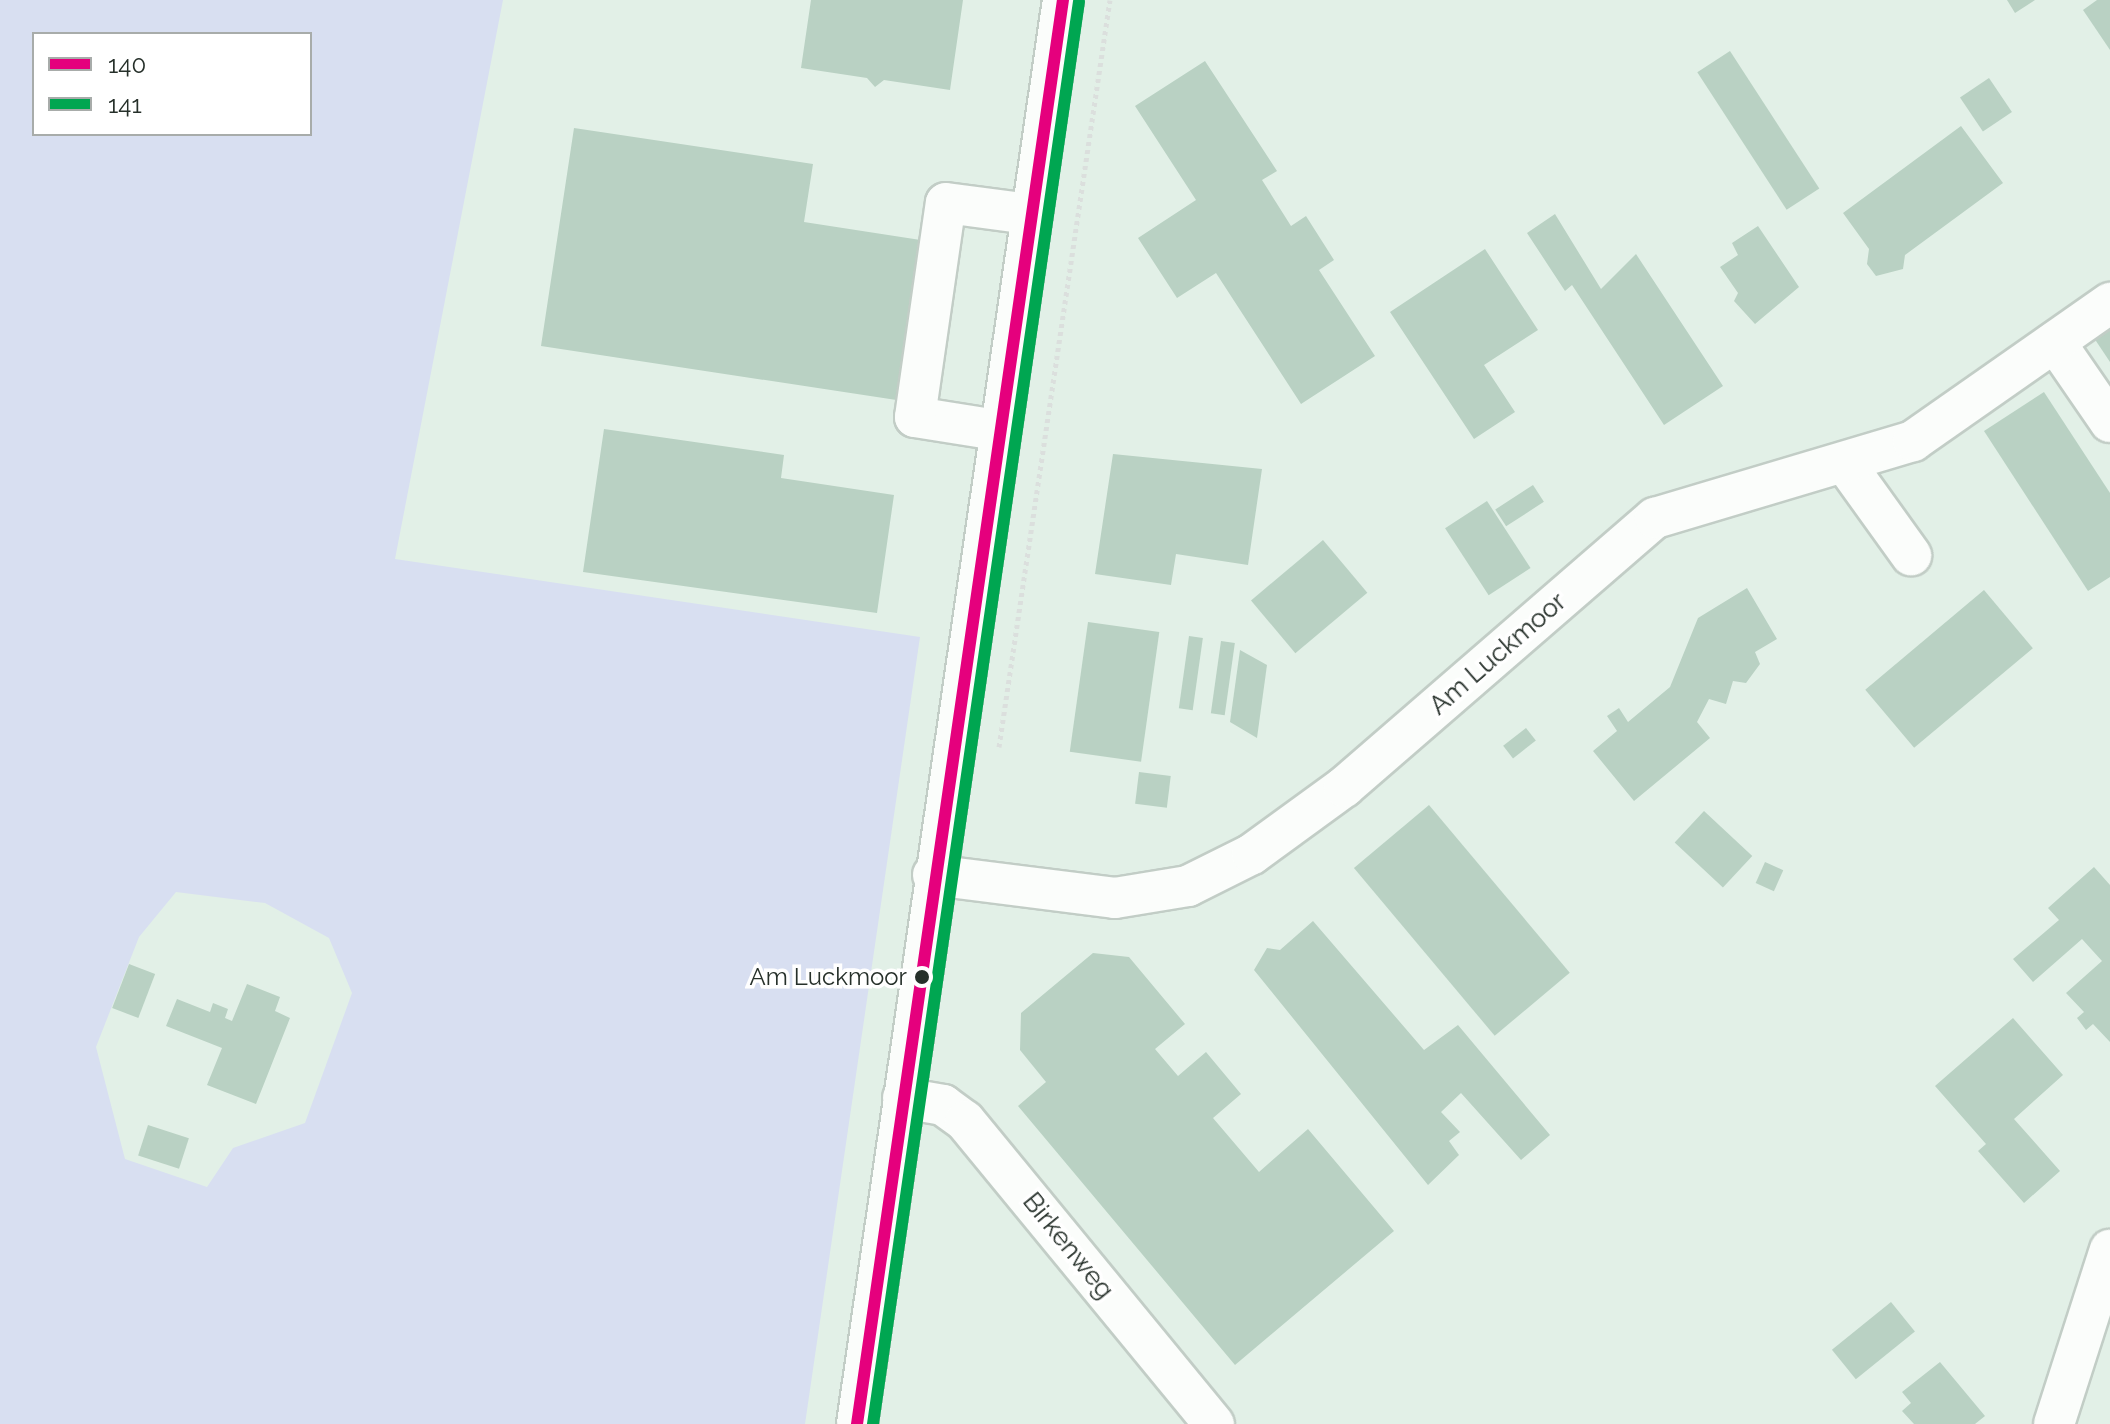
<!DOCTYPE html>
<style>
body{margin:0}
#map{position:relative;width:2110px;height:1424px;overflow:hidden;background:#e2f0e7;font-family:Raleway,sans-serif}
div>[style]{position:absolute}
.green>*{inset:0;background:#d8dff1}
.building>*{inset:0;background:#b9d1c3;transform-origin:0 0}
.path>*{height:5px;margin-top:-2.5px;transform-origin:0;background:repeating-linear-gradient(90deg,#dbdfdd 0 4px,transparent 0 8px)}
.roads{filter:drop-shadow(2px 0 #c2cdc6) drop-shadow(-2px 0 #c2cdc6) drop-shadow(0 2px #c2cdc6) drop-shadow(0 -2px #c2cdc6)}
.minor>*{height:40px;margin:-20px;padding:0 20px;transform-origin:20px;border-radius:20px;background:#fbfdfb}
.bus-1>*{height:12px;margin:-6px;padding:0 6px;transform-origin:6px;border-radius:6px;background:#e5007d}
.bus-2>*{height:12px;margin:-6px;padding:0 6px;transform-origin:6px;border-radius:6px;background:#00a651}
.dots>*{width:22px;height:22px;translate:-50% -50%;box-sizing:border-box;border:4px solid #fff;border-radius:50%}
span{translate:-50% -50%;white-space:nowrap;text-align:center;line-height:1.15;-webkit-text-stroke:7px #fff;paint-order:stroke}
.bus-label{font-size:24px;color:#26302a}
.right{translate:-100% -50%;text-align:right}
.street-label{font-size:26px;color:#26302a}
.legend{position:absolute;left:32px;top:32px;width:280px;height:104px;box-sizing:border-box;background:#fff;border:2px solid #a8acaa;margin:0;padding:10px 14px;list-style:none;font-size:24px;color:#26302a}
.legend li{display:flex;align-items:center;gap:16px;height:40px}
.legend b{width:40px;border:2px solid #a8acaa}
</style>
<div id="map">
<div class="green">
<div style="clip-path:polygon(evenodd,0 0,503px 0,395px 559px,920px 637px,805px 1424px,0 1424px,0 0,310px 34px,310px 134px,34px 134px,34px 34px,310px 34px,0 0,176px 892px,265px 903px,329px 938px,352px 993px,305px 1123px,233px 1148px,207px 1187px,125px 1159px,96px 1047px,139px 937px,176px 892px)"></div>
</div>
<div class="building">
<div style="clip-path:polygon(811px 0,963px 0,950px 90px,884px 80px,875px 87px,867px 78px,801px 68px)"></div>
<div style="clip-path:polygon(2007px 0,2035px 0,2015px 13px)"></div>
<div style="clip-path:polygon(2097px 0,2110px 0,2110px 50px,2083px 10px)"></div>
<div style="left:1730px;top:51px;width:164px;height:39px;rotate:57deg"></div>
<div style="clip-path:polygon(1205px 61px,1277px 171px,1262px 180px,1291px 226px,1306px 216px,1334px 260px,1319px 270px,1375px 356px,1301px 404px,1216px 273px,1177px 298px,1138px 238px,1196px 200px,1135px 106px)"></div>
<div style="left:1989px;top:78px;width:41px;height:35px;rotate:56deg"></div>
<div style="clip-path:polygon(1961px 126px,2003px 183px,1905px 255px,1903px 269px,1876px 276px,1867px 264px,1869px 249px,1843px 213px)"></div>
<div style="clip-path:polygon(574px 128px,813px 164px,804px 222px,927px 241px,903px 401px,541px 346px)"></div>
<div style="clip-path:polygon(1555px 214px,1601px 289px,1636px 254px,1723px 386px,1664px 425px,1572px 285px,1565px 291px,1527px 233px)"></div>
<div style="clip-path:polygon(1758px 226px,1799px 287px,1755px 324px,1734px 301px,1738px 293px,1720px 267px,1738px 255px,1732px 243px)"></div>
<div style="clip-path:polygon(1485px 249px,1538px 330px,1484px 365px,1515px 412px,1474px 439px,1390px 312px)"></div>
<div style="clip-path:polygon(2110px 328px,2110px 362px,2094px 338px)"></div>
<div style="clip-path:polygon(2044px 392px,2110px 493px,2110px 577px,2088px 591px,1984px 431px)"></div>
<div style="clip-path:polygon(604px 429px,784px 455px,781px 478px,894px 495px,877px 613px,583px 572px)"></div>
<div style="clip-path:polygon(1113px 454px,1262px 469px,1248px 565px,1176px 554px,1171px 585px,1095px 574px)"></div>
<div style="left:1533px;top:485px;width:20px;height:45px;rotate:57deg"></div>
<div style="left:1487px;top:501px;width:80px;height:50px;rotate:57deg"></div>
<div style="left:1323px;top:540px;width:69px;height:94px;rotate:50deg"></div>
<div style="clip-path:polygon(1747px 588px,1777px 639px,1755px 652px,1760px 664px,1746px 683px,1733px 681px,1726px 704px,1709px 699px,1697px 722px,1710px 738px,1634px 801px,1593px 751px,1617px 731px,1607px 716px,1619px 708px,1628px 722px,1670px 687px,1698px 618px)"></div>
<div style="left:1984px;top:590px;width:76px;height:155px;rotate:50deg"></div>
<div style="left:1088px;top:622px;width:72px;height:131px;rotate:8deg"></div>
<div style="left:1189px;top:636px;width:14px;height:73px;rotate:8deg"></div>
<div style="left:1221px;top:641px;width:14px;height:73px;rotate:8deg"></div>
<div style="clip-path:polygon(1240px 650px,1267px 665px,1257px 738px,1230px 722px)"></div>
<div style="left:1526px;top:728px;width:16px;height:29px;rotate:52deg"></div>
<div style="left:1139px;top:772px;width:32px;height:32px;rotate:7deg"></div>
<div style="left:1429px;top:805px;width:219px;height:98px;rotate:50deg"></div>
<div style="left:1704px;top:811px;width:66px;height:43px;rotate:43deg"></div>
<div style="left:1765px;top:862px;width:20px;height:23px;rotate:24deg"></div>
<div style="clip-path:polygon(2094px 867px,2110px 885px,2110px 1042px,2093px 1024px,2086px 1030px,2077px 1018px,2084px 1012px,2066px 993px,2102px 961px,2082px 939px,2033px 982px,2013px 959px,2059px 920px,2048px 908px)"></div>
<div style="clip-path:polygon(1313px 921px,1424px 1050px,1458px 1025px,1550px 1135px,1521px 1160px,1461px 1093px,1441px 1112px,1460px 1132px,1449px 1141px,1459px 1155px,1428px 1185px,1254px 970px,1267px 948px,1280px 950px)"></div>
<div style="clip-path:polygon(1093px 953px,1129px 957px,1185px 1024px,1155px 1049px,1178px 1076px,1206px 1052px,1241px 1094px,1213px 1118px,1259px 1172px,1308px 1129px,1394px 1231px,1235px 1365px,1018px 1106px,1046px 1082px,1020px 1050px,1021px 1013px)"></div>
<div style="left:129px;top:964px;width:28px;height:47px;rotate:21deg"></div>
<div style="clip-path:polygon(247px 984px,280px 997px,275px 1011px,290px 1018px,256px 1104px,207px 1085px,222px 1048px,166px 1026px,177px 999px,210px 1012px,213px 1003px,228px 1009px,225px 1018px,232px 1021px)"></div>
<div style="clip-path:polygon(2013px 1018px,2063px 1075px,2014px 1119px,2060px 1171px,2024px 1203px,1978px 1151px,1986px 1144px,1935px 1086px)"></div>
<div style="left:148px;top:1125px;width:43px;height:32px;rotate:18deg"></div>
<div style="left:1891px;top:1302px;width:38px;height:76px;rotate:51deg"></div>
<div style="clip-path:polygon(1940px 1362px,1985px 1416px,1975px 1424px,1914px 1424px,1902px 1411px,1911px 1403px,1902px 1392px)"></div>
</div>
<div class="path">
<div style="left:999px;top:747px;width:755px;rotate:-81.55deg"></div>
</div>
<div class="roads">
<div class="minor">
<div style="left:2055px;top:342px;width:97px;rotate:55.5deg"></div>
<div style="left:997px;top:430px;width:83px;rotate:-171deg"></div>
<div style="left:915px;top:417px;width:216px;rotate:-81.8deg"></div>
<div style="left:946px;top:203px;width:85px;rotate:7.5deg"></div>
<div style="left:1847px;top:466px;width:110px;rotate:54.3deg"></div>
<div style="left:933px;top:875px;width:183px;rotate:7.2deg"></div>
<div style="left:1115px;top:898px;width:74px;rotate:-9.3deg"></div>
<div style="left:1188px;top:886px;width:72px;rotate:-26.6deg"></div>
<div style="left:1252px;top:854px;width:114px;rotate:-36.1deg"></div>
<div style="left:1344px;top:787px;width:411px;rotate:-40.9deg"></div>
<div style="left:1655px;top:518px;width:269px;rotate:-16.6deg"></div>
<div style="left:1913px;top:441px;width:241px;rotate:-35deg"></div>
<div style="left:903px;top:1098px;width:41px;rotate:9.9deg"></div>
<div style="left:943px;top:1105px;width:27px;rotate:36deg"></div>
<div style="left:965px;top:1121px;width:392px;rotate:50.6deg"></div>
<div style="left:857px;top:1424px;width:1439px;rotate:-81.77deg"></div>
<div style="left:2054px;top:1424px;width:183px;rotate:-72.2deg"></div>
</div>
</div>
<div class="bus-1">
<div style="left:857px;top:1424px;width:1439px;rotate:-81.77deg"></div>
</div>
<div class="bus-2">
<div style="left:873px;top:1424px;width:1437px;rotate:-81.76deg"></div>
</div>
<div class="dots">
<div style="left:922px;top:977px;background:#26302a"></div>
</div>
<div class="bus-label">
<span class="right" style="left:907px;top:977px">Am Luckmoor</span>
</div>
<div class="street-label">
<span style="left:1498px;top:654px;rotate:-41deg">Am Luckmoor</span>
<span style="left:1068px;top:1246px;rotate:51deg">Birkenweg</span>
</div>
<ul class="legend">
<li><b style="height:10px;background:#e5007d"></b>140</li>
<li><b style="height:10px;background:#00a651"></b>141</li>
</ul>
</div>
